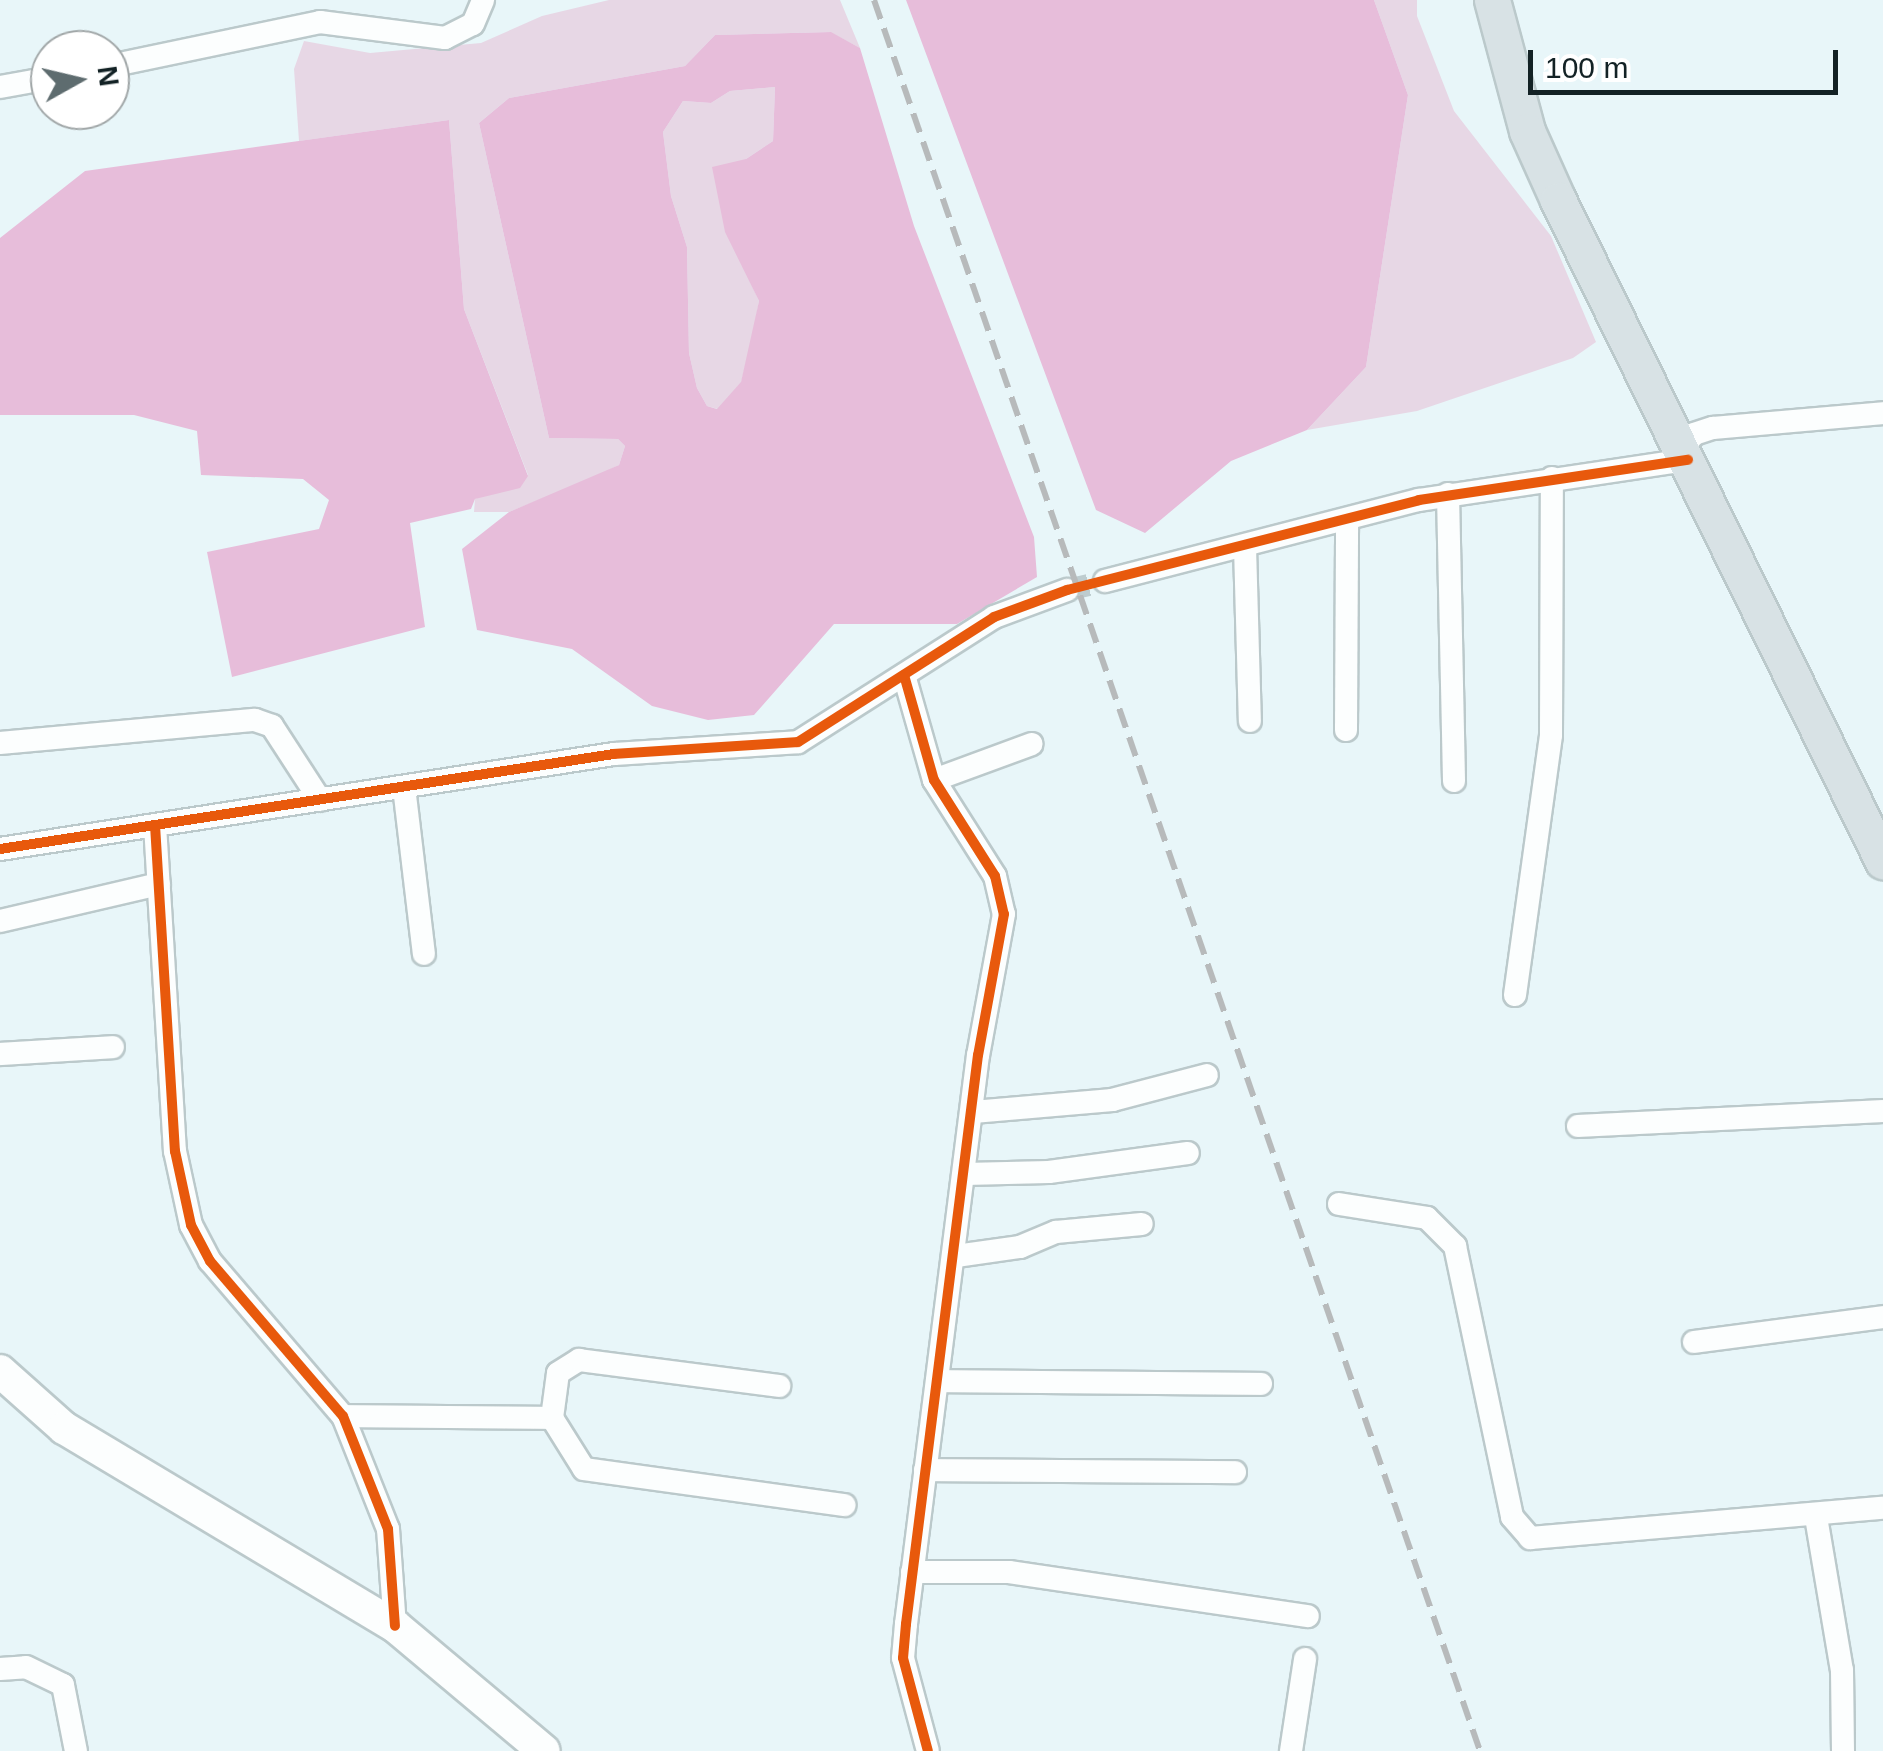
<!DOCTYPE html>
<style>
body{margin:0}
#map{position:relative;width:1883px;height:1751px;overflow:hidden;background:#e8f6f9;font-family:Helvetica,sans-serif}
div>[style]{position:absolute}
.green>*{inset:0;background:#e7d7e5}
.water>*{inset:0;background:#e7bdda}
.street-tunnel>*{height:22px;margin-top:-11px;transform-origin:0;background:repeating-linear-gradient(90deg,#bdcccf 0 22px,transparent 0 33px)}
.roads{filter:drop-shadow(2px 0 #bbc9cb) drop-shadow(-2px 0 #bbc9cb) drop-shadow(0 2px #bbc9cb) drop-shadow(0 -2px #bbc9cb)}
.street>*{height:22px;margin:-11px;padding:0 11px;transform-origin:11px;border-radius:11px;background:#fcfefe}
.secondary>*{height:32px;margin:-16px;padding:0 16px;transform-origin:16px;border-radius:16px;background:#fcfefe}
.primary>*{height:35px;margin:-17.5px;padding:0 17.5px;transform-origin:17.5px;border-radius:17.5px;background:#d8e2e5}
.rail>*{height:6px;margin-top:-3px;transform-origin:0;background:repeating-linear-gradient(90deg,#b7babb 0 20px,transparent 0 30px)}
.cycleway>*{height:10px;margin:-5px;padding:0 5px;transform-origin:5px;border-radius:5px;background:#e8590c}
span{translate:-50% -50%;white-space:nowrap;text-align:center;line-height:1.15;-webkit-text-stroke:10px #fff;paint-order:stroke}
.north{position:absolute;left:30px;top:30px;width:100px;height:100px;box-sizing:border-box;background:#fff;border:2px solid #a1a7a8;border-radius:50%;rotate:82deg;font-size:28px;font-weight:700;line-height:40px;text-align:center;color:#132225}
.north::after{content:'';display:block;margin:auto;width:35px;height:45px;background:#5e6c6f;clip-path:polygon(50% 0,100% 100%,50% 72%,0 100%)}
.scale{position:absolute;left:1528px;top:50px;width:310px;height:45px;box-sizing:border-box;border:5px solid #132225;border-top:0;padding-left:12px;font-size:30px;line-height:35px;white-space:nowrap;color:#132225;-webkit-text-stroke:8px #fff;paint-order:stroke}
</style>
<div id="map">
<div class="green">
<div style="clip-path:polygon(609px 0,840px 0,860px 48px,830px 32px,715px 35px,685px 66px,509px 98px,479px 123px,549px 438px,618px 439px,625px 446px,619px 465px,593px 478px,509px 512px,474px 512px,475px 499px,528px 475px,464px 309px,449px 120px,299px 141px,294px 69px,304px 41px,370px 53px,481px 43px,542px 16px)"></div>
<div style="clip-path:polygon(1374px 0,1417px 0,1417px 16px,1454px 111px,1551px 236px,1596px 342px,1573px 358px,1417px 411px,1307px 430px,1366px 367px,1408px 95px)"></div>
<div style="clip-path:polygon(775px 87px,773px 141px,746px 159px,743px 266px,759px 301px,753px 334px,741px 383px,718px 409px,707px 406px,697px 388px,689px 353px,687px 247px,671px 196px,663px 132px,683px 101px,711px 103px,730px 91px)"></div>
</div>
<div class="water">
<div style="clip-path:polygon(906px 0,1374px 0,1408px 95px,1366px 367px,1307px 430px,1231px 461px,1145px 533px,1096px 510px)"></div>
<div style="clip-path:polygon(evenodd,831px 32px,860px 48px,914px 226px,1034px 537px,1037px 577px,957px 624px,834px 624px,754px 715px,708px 720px,652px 706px,572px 649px,477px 630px,462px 549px,509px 512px,619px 465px,625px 446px,618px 439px,549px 438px,479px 123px,509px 98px,685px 66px,715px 35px,831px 32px,775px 87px,773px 141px,746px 159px,712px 167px,725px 232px,759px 301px,741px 382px,717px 409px,707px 406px,697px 388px,689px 353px,687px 247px,671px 196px,663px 132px,683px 101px,711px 103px,730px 91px,775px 87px)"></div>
<div style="clip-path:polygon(449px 120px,464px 309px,528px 476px,520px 488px,475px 499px,471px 509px,410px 523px,425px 627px,232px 677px,207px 552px,319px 529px,329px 500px,303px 479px,201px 475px,197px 431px,134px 415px,0 415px,0 238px,85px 171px)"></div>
</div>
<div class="street-tunnel">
<div style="left:1067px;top:590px;width:39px;rotate:-13deg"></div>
</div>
<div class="roads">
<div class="street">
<div style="left:110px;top:66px;width:215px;rotate:-11.8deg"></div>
<div style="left:320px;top:22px;width:126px;rotate:7.3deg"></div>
<div style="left:445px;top:38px;width:31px;rotate:-27deg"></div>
<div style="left:473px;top:24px;width:26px;rotate:-67deg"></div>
<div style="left:0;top:87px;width:51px;rotate:-10.2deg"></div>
<div style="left:1682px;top:448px;width:18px;rotate:-49deg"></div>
<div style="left:1694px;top:434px;width:20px;rotate:-18deg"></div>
<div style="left:1713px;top:428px;width:171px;rotate:-5deg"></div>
<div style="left:1448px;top:494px;width:287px;rotate:88.8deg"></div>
<div style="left:1245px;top:547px;width:174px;rotate:88.4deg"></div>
<div style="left:1105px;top:581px;width:324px;rotate:-14.5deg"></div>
<div style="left:1419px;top:500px;width:272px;rotate:-8.5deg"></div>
<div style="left:904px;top:675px;width:109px;rotate:74.1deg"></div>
<div style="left:934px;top:780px;width:114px;rotate:57.6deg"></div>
<div style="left:995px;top:876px;width:39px;rotate:77deg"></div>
<div style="left:1004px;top:914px;width:143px;rotate:100.4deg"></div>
<div style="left:978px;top:1055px;width:574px;rotate:97.21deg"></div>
<div style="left:906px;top:1624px;width:34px;rotate:95deg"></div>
<div style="left:903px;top:1658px;width:96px;rotate:75deg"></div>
<div style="left:1346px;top:730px;width:210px;rotate:-89.7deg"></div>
<div style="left:0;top:743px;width:256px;rotate:-5.2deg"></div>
<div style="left:255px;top:720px;width:18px;rotate:19deg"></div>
<div style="left:272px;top:726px;width:88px;rotate:57deg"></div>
<div style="left:934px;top:780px;width:104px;rotate:-20.2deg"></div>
<div style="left:404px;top:787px;width:168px;rotate:83.2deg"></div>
<div style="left:155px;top:825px;width:327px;rotate:86.5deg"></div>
<div style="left:175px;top:1151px;width:76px;rotate:77.8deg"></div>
<div style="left:191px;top:1225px;width:41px;rotate:62.2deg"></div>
<div style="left:210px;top:1261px;width:204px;rotate:49.4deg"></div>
<div style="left:343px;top:1416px;width:122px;rotate:68.3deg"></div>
<div style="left:388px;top:1529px;width:97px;rotate:85.9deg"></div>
<div style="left:0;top:849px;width:621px;rotate:-8.8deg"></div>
<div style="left:614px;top:754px;width:184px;rotate:-3.7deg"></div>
<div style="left:798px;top:742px;width:232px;rotate:-32.5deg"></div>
<div style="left:994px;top:617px;width:78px;rotate:-20.3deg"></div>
<div style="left:0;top:921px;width:163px;rotate:-13.1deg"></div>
<div style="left:1515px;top:995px;width:262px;rotate:-82.1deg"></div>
<div style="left:1551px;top:735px;width:257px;rotate:-89.8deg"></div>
<div style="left:0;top:1054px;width:113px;rotate:-3.5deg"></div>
<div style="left:973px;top:1112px;width:140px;rotate:-4.9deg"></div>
<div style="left:1112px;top:1100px;width:98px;rotate:-14.7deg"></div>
<div style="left:1578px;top:1126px;width:305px;rotate:-2.8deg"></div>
<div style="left:965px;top:1174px;width:84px;rotate:-1.4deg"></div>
<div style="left:1049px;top:1172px;width:140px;rotate:-7.8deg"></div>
<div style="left:1339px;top:1204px;width:89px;rotate:9deg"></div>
<div style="left:1427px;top:1218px;width:40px;rotate:45deg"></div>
<div style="left:1455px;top:1246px;width:277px;rotate:78.1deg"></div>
<div style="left:1512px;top:1517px;width:28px;rotate:49deg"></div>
<div style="left:1530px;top:1538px;width:354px;rotate:-4.9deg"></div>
<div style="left:956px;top:1256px;width:65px;rotate:-8deg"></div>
<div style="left:1020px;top:1247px;width:39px;rotate:-23deg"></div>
<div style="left:1056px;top:1232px;width:86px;rotate:-5.3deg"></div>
<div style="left:1694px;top:1342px;width:191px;rotate:-7.5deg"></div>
<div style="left:937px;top:1381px;width:324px;rotate:0.5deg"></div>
<div style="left:343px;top:1416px;width:209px;rotate:0.5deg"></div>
<div style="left:552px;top:1418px;width:60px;rotate:57.9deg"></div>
<div style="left:584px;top:1469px;width:263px;rotate:7.9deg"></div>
<div style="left:552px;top:1418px;width:45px;rotate:-82.4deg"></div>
<div style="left:558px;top:1373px;width:25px;rotate:-32deg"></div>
<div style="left:579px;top:1360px;width:202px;rotate:7.4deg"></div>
<div style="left:925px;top:1470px;width:310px;rotate:0.4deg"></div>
<div style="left:1816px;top:1517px;width:155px;rotate:80.4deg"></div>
<div style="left:1842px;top:1670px;width:81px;rotate:89.3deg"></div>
<div style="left:912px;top:1572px;width:97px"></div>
<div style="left:1009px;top:1572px;width:302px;rotate:8.4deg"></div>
<div style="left:0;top:1669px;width:26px;rotate:-4deg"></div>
<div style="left:26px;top:1667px;width:41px;rotate:25.9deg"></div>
<div style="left:63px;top:1685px;width:67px;rotate:78.9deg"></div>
<div style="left:1291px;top:1751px;width:93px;rotate:-81.3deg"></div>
</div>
<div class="secondary">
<div style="left:0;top:1371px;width:86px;rotate:41.7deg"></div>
<div style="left:64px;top:1428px;width:386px;rotate:30.9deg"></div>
<div style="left:395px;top:1626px;width:194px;rotate:40deg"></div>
</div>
<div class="primary">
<div style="left:1492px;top:0;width:136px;rotate:75deg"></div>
<div style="left:1527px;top:131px;width:76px;rotate:65.8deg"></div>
<div style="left:1558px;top:200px;width:737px;rotate:63.82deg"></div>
</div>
</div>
<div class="rail">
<div style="left:874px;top:0;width:1853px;rotate:70.91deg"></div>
</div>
<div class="cycleway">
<div style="left:904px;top:675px;width:109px;rotate:74.1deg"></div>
<div style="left:934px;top:780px;width:114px;rotate:57.6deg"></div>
<div style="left:995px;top:876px;width:39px;rotate:77deg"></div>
<div style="left:1004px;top:914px;width:143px;rotate:100.4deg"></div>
<div style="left:978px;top:1055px;width:574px;rotate:97.21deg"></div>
<div style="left:906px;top:1624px;width:34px;rotate:95deg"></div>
<div style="left:903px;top:1658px;width:96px;rotate:75deg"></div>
<div style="left:155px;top:825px;width:327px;rotate:86.5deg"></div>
<div style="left:175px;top:1151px;width:76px;rotate:77.8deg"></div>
<div style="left:191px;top:1225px;width:41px;rotate:62.2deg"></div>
<div style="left:210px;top:1261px;width:204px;rotate:49.4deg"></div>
<div style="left:343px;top:1416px;width:122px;rotate:68.3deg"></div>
<div style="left:388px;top:1529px;width:97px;rotate:85.9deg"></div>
<div style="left:0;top:849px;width:621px;rotate:-8.8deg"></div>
<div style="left:614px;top:754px;width:184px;rotate:-3.7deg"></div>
<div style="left:798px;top:742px;width:232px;rotate:-32.5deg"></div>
<div style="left:994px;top:617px;width:78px;rotate:-20.3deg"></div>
<div style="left:1067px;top:590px;width:363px;rotate:-14.3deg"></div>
<div style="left:1419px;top:500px;width:272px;rotate:-8.5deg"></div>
</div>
<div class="north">N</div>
<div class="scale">100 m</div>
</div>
